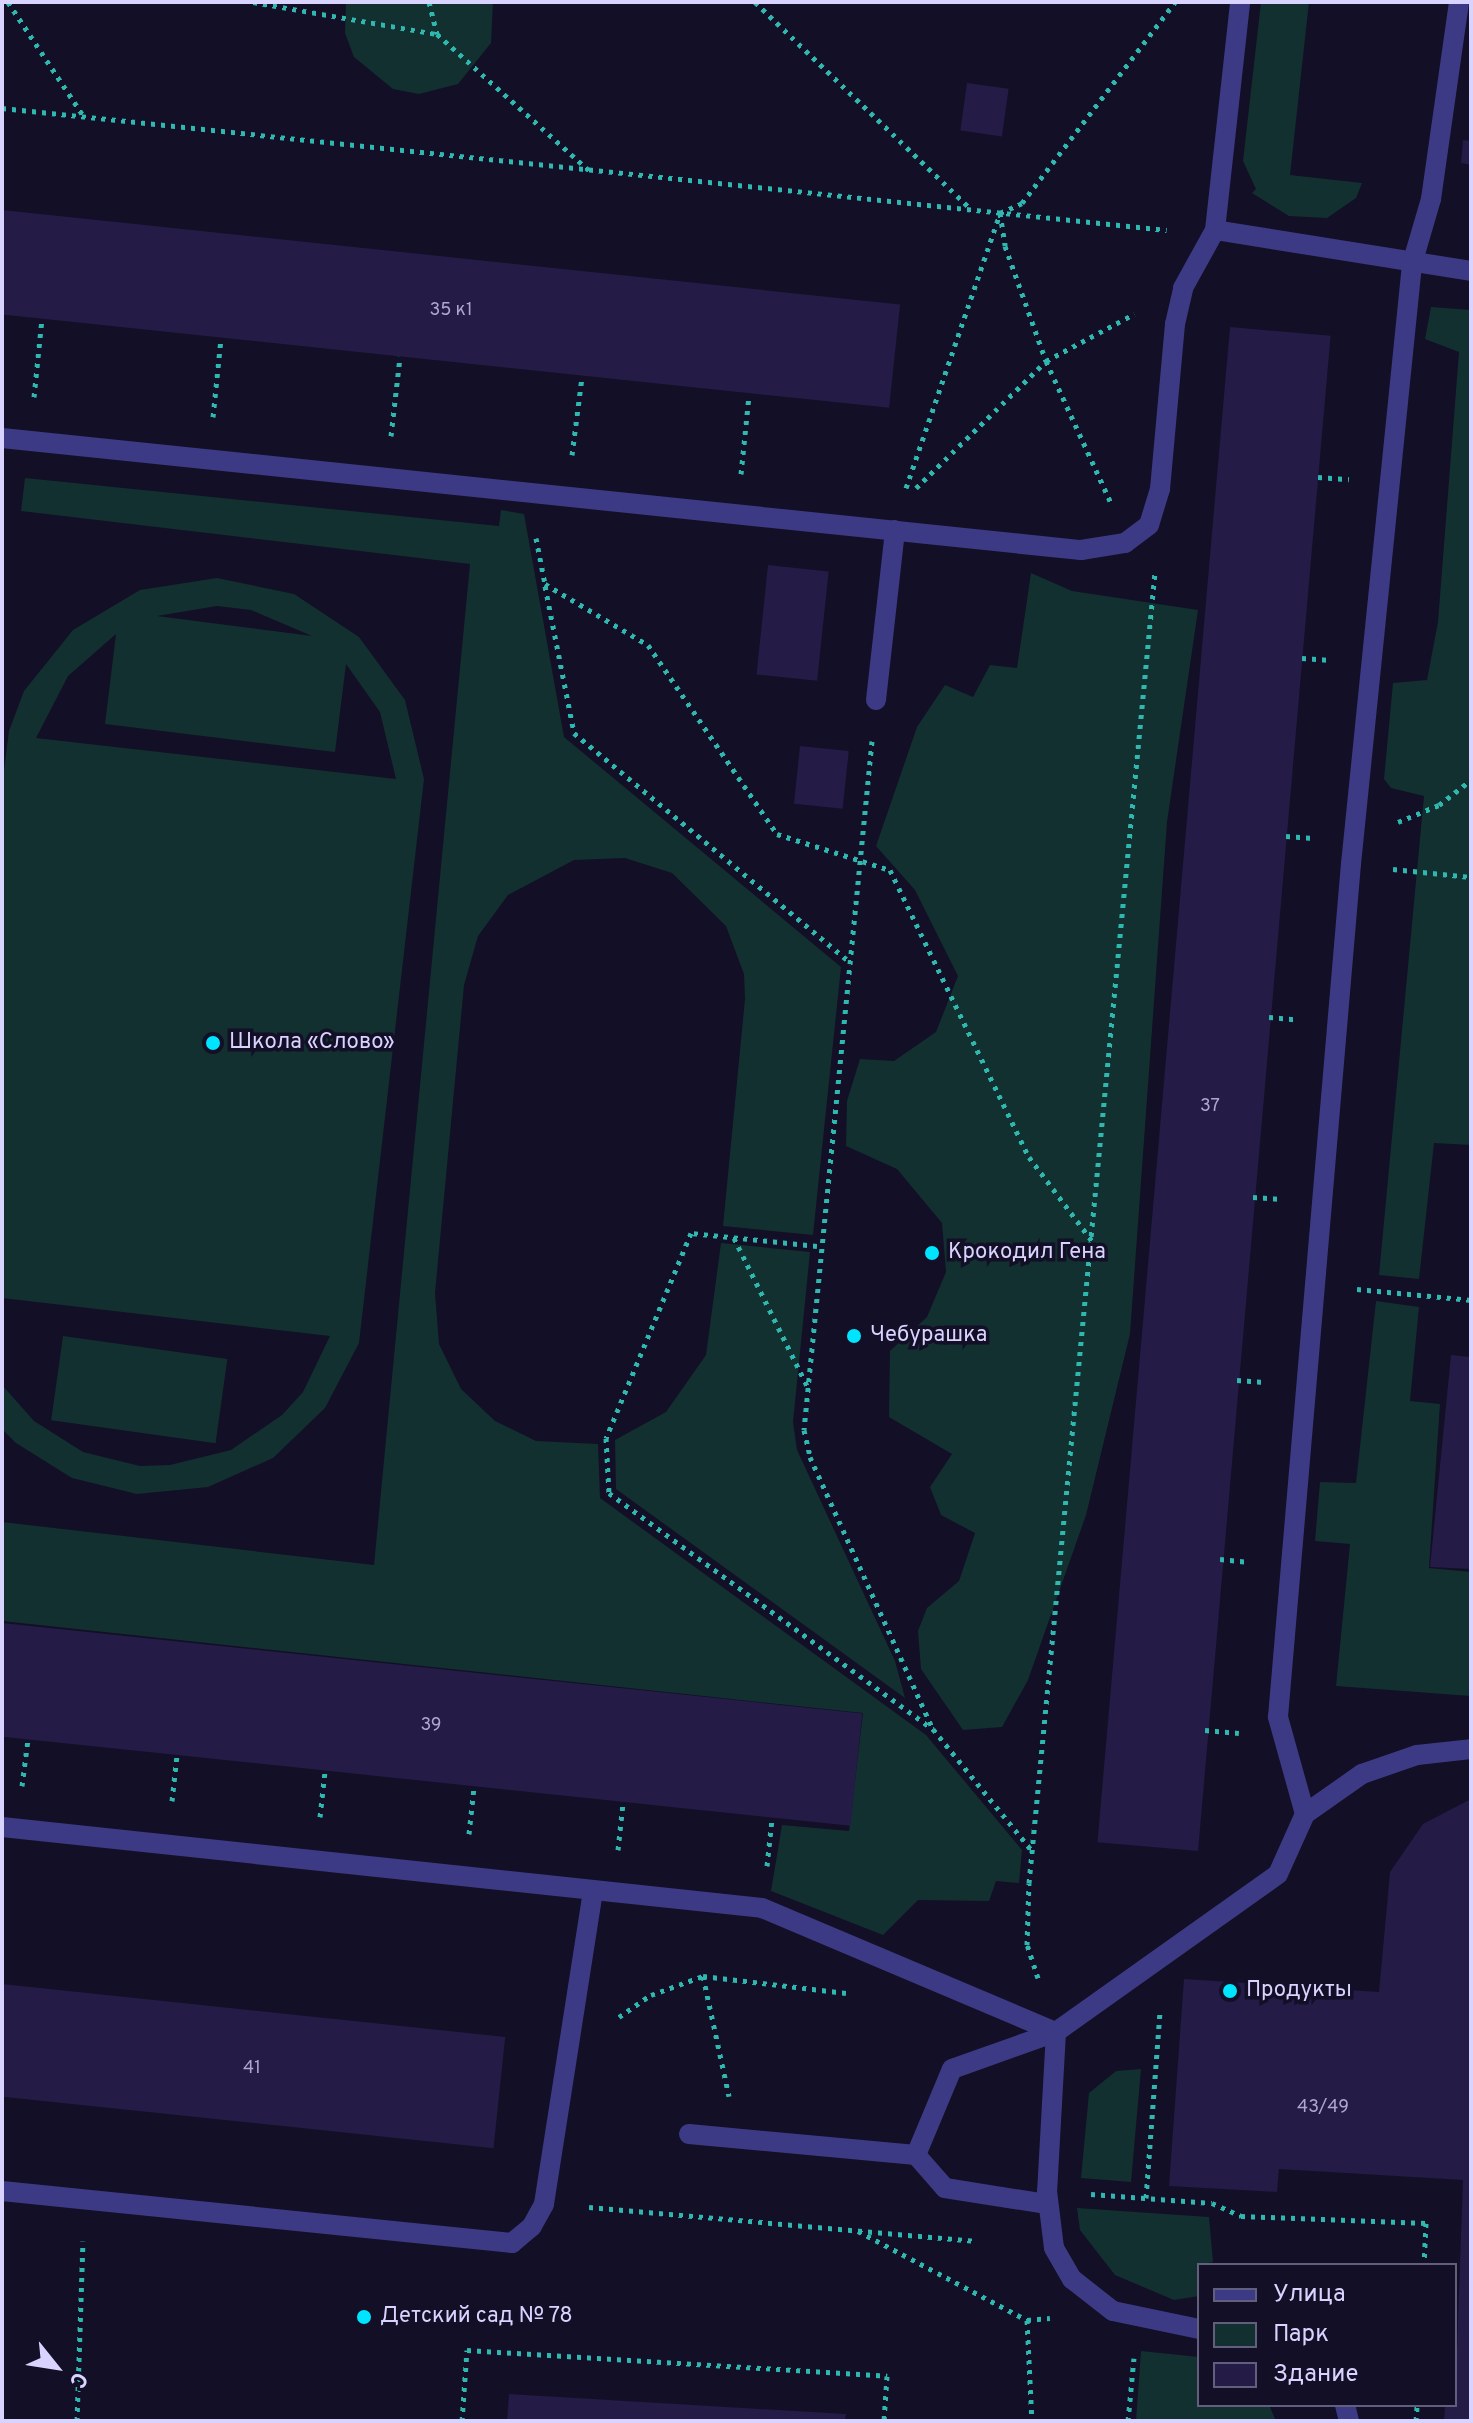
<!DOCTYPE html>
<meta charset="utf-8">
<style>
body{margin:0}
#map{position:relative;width:1473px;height:2423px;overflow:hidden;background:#130f26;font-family:Overpass,sans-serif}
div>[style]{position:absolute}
.green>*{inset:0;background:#12302f;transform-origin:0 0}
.building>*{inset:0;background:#241b47;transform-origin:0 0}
.path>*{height:5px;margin-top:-2.5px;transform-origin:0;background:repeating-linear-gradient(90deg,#2fb8b0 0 4px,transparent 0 10px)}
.minor>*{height:20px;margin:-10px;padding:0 10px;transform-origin:10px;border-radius:10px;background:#3d3a85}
.dots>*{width:22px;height:22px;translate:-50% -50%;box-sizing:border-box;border:4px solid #130f26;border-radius:50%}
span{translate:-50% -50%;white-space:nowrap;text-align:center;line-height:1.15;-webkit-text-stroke:7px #130f26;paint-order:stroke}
.number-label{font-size:18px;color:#aca6d1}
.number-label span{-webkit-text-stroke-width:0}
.poi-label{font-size:22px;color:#d9d4ff}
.left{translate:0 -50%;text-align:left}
.frame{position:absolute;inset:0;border:4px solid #d9d4ff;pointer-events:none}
.legend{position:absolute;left:1197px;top:2263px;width:260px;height:144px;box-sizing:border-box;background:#130f26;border:2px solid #625e7d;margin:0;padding:10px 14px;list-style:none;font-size:24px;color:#d9d4ff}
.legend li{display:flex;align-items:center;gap:16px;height:40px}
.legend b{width:40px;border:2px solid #625e7d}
.north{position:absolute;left:16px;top:2327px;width:80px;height:80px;-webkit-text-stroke:6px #130f26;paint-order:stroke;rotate:120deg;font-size:22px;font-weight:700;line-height:32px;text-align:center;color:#d9d4ff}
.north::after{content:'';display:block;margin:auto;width:28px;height:36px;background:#d9d4ff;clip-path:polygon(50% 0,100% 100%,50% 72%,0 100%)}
</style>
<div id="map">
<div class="green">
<div style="clip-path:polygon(346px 2px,493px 2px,491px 43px,458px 84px,419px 94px,393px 89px,354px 57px,345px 33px)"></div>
<div style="clip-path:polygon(1261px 2px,1309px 2px,1290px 175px,1362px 183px,1356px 198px,1327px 218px,1289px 216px,1252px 193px,1256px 189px,1243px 161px)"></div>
<div style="clip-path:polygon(1431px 307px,1471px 310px,1471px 1145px,1434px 1143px,1419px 1279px,1379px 1275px,1424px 796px,1391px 788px,1384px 779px,1393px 683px,1427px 680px,1438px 622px,1459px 352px,1425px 339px)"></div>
<div style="clip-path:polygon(25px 478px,499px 526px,501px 510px,524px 514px,564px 737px,841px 967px,813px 1235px,723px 1226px,745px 999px,744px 974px,726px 926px,672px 873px,625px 858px,574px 860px,508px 895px,478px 936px,464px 985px,435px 1293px,439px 1344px,461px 1389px,495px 1421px,536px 1441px,598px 1444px,600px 1498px,926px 1735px,1022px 1850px,1019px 1883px,996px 1881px,989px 1901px,918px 1900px,883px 1935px,771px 1891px,782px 1825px,849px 1831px,863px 1713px,2px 1621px,2px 1522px,374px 1565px,470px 564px,21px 511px)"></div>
<div style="clip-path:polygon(1031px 573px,1072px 591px,1198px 610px,1167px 822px,1130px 1334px,1086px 1515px,1028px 1680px,1002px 1727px,963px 1730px,921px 1669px,918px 1631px,927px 1608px,959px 1581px,975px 1533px,941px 1515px,930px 1487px,952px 1454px,889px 1417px,890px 1351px,927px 1317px,946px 1272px,942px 1223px,897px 1169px,846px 1146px,847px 1101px,860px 1059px,894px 1061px,936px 1032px,958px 976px,915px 890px,876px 846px,917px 727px,945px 685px,973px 697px,990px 665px,1017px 668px)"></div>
<div style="clip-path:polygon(evenodd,217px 578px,294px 594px,359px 637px,405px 700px,424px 779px,359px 1343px,325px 1408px,273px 1458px,208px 1487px,137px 1494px,72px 1478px,16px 1443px,2px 1429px,2px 1385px,34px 1421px,83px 1452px,140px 1466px,170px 1465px,231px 1450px,282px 1415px,303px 1392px,330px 1336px,2px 1298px,2px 786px,9px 731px,24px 691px,73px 630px,140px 590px,217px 578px,217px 606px,251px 610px,312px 636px,157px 616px,217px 606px,217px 578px,116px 634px,105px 724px,335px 752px,346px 664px,380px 712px,396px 779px,36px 738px,68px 676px,116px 634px)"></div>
<div style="clip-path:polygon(721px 1243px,810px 1252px,793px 1422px,797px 1450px,895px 1661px,905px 1698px,616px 1489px,615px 1440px,666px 1412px,706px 1355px)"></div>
<div style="clip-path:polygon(1376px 1301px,1419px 1307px,1410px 1401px,1440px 1404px,1429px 1568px,1471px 1572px,1471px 1696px,1336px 1686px,1350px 1544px,1315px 1541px,1320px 1482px,1356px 1483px)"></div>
<div style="left:63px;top:1336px;width:166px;height:85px;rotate:8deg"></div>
<div style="clip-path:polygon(1141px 2069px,1131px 2182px,1081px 2178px,1089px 2093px,1116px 2071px)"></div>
<div style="clip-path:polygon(1077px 2208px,1209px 2217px,1213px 2262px,1199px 2265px,1199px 2296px,1174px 2300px,1115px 2275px,1080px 2230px)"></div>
<div style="clip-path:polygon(1141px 2351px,1199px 2357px,1199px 2405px,1269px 2405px,1276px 2421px,1136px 2421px)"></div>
</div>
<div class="building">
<div style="left:967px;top:83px;width:42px;height:48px;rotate:8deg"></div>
<div style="clip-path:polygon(1463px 140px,1471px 141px,1471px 165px,1461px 163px)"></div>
<div style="left:2px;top:210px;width:903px;height:104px;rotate:6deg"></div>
<div style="left:1230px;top:327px;width:101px;height:1521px;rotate:5deg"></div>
<div style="left:768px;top:565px;width:61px;height:110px;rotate:6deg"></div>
<div style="left:800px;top:746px;width:49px;height:58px;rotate:6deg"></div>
<div style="clip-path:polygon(1451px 1355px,1471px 1357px,1471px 1569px,1430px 1567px)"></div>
<div style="left:2px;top:1623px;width:865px;height:113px;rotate:6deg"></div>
<div style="clip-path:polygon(1471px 1799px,1471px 2421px,1444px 2421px,1445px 2405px,1455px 2405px,1463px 2180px,1279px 2169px,1277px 2192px,1169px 2186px,1184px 1979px,1379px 1992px,1390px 1872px,1423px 1824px)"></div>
<div style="left:2px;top:1984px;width:506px;height:112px;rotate:6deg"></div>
<div style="clip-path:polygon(509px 2394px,846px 2414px,845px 2421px,507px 2421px)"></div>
</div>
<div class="path">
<div style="left:8px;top:2px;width:138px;rotate:56.5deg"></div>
<div style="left:253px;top:2px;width:187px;rotate:9.9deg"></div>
<div style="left:437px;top:34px;width:207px;rotate:41.9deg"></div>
<div style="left:429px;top:2px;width:33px;rotate:76deg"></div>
<div style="left:755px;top:2px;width:299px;rotate:43.8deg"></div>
<div style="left:2px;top:108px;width:1171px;rotate:5.98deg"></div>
<div style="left:1000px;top:213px;width:33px;rotate:81deg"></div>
<div style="left:1005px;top:246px;width:122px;rotate:70.4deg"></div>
<div style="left:1046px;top:361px;width:156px;rotate:65.4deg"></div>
<div style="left:34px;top:397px;width:79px;rotate:-84.2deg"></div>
<div style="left:213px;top:417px;width:79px;rotate:-84.2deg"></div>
<div style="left:391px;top:436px;width:80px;rotate:-83.5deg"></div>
<div style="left:572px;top:455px;width:79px;rotate:-82.7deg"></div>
<div style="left:741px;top:474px;width:79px;rotate:-84.2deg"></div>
<div style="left:1318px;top:477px;width:31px;rotate:4deg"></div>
<div style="left:906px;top:488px;width:291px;rotate:-71.1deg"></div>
<div style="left:1000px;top:213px;width:24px;rotate:-24deg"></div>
<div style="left:1022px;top:203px;width:253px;rotate:-52.7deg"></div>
<div style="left:916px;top:488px;width:182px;rotate:-44.3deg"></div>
<div style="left:1046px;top:361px;width:100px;rotate:-28.1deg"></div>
<div style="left:536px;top:538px;width:47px;rotate:78.9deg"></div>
<div style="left:545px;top:584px;width:120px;rotate:30.6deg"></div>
<div style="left:648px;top:645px;width:229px;rotate:55.7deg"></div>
<div style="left:777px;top:834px;width:119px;rotate:17.7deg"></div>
<div style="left:890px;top:870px;width:319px;rotate:64.2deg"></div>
<div style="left:1029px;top:1157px;width:105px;rotate:53.1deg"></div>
<div style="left:545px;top:586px;width:150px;rotate:78.8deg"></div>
<div style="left:574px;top:733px;width:360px;rotate:39.7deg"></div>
<div style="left:1302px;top:658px;width:29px;rotate:4deg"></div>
<div style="left:872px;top:741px;width:692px;rotate:95.64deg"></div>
<div style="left:804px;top:1430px;width:28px;rotate:77deg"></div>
<div style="left:810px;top:1457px;width:299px;rotate:65.7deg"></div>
<div style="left:1398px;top:822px;width:44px;rotate:-22.5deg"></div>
<div style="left:1439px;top:805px;width:41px;rotate:-38deg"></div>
<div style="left:1286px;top:836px;width:27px;rotate:4deg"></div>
<div style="left:1393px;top:869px;width:78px;rotate:5.9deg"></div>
<div style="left:1269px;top:1017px;width:25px;rotate:5deg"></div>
<div style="left:1253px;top:1197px;width:26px;rotate:4deg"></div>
<div style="left:734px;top:1238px;width:167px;rotate:63.7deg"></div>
<div style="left:817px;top:1246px;width:127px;rotate:-174.1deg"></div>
<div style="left:691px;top:1233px;width:222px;rotate:112.5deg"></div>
<div style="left:606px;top:1438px;width:55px;rotate:86.9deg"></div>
<div style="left:609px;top:1493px;width:401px;rotate:36.1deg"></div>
<div style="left:933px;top:1729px;width:157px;rotate:50.9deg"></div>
<div style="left:1357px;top:1289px;width:115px;rotate:5.5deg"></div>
<div style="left:1237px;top:1380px;width:27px;rotate:4deg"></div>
<div style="left:1220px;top:1559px;width:27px;rotate:6deg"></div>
<div style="left:1205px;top:1730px;width:34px;rotate:5deg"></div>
<div style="left:22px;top:1786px;width:47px;rotate:-82.7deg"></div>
<div style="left:172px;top:1801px;width:46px;rotate:-83.8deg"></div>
<div style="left:320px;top:1817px;width:46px;rotate:-83.8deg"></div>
<div style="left:469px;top:1834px;width:47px;rotate:-83.9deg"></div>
<div style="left:618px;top:1850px;width:47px;rotate:-83.9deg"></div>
<div style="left:767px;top:1866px;width:47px;rotate:-83.9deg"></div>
<div style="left:703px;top:1976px;width:123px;rotate:77.8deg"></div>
<div style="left:1038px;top:1978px;width:35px;rotate:-108deg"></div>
<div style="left:1027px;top:1945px;width:62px;rotate:-88.2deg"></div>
<div style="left:1029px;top:1883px;width:1316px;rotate:-84.51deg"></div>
<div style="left:619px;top:2017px;width:39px;rotate:-35deg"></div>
<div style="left:651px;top:1995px;width:55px;rotate:-20.1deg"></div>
<div style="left:703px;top:1976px;width:144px;rotate:6.8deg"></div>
<div style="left:1091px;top:2194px;width:121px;rotate:4.3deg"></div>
<div style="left:1212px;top:2203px;width:32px;rotate:24deg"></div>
<div style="left:1241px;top:2216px;width:185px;rotate:2.2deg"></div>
<div style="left:1426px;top:2223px;width:42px;rotate:92.7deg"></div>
<div style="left:1146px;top:2198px;width:187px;rotate:-85.7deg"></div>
<div style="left:589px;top:2207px;width:389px;rotate:5deg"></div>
<div style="left:858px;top:2231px;width:191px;rotate:27.8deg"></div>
<div style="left:1027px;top:2320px;width:23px;rotate:-5deg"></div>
<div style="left:1027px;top:2320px;width:101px;rotate:87.2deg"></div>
<div style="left:77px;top:2421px;width:180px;rotate:-88.1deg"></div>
<div style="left:462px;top:2421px;width:71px;rotate:-86deg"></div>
<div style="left:467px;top:2350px;width:421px;rotate:3.5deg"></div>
<div style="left:887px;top:2376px;width:45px;rotate:93.8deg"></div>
<div style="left:1128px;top:2421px;width:63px;rotate:-84.6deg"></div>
<div style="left:1416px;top:2421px;width:16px;rotate:-86deg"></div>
</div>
<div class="minor">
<div style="left:1215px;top:230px;width:259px;rotate:9.1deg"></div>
<div style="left:2px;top:438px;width:1085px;rotate:5.93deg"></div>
<div style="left:1081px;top:550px;width:45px;rotate:-9deg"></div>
<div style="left:1125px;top:543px;width:30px;rotate:-37deg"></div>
<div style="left:1149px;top:525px;width:38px;rotate:-73deg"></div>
<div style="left:1160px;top:489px;width:166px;rotate:-84.8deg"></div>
<div style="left:1175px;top:324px;width:37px;rotate:-77deg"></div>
<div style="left:1183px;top:288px;width:66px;rotate:-61.1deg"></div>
<div style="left:1215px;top:230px;width:229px;rotate:-83.7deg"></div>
<div style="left:876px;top:700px;width:171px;rotate:-83.6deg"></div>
<div style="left:1305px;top:1814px;width:101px;rotate:-105.6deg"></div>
<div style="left:1278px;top:1717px;width:856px;rotate:-85.11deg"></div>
<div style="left:1351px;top:864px;width:603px;rotate:-84.19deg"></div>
<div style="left:1412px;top:264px;width:68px;rotate:-73.7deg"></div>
<div style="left:1431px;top:199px;width:199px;rotate:-81.9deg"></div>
<div style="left:2px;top:1827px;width:764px;rotate:6.08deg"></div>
<div style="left:762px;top:1908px;width:319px;rotate:22.9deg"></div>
<div style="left:1056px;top:2032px;width:272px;rotate:-35.4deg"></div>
<div style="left:1278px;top:1874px;width:66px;rotate:-65.8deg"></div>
<div style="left:1305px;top:1814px;width:70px;rotate:-35.1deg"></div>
<div style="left:1362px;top:1774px;width:58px;rotate:-19.1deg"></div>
<div style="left:1417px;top:1755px;width:54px;rotate:-6.3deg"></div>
<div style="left:689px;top:2134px;width:228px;rotate:5.3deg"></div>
<div style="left:916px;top:2155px;width:44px;rotate:48.7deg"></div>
<div style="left:945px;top:2188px;width:102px;rotate:9deg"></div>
<div style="left:916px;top:2155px;width:93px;rotate:-67.3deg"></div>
<div style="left:952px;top:2069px;width:110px;rotate:-19.6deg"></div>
<div style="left:1056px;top:2032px;width:159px;rotate:93.2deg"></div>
<div style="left:1047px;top:2191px;width:57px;rotate:83deg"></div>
<div style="left:1054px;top:2248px;width:36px;rotate:60deg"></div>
<div style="left:1072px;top:2279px;width:52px;rotate:38deg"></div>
<div style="left:1113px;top:2311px;width:88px;rotate:11.8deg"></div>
<div style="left:2px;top:2191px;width:513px;rotate:5.82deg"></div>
<div style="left:512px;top:2243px;width:26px;rotate:-40deg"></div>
<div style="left:532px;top:2226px;width:25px;rotate:-61deg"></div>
<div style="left:544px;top:2204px;width:317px;rotate:-81.1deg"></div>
<div style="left:1345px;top:2405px;width:16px;rotate:76deg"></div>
</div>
<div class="dots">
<div style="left:213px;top:1043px;background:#00e5ff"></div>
<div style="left:932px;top:1253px;background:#00e5ff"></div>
<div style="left:854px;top:1336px;background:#00e5ff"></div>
<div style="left:1230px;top:1991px;background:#00e5ff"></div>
<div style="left:364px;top:2317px;background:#00e5ff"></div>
</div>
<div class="number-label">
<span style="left:451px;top:311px">35 к1</span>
<span style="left:1210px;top:1107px">37</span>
<span style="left:431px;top:1726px">39</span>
<span style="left:252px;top:2069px">41</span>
<span style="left:1323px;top:2108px">43/49</span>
</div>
<div class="poi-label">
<span class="left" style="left:229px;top:1043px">Школа «Слово»</span>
<span class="left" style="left:948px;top:1253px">Крокодил Гена</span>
<span class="left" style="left:870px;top:1336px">Чебурашка</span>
<span class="left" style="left:1246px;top:1991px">Продукты</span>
<span class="left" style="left:380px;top:2317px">Детский сад № 78</span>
</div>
<div class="frame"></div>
<ul class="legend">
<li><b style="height:10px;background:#3d3a85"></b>Улица</li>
<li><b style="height:22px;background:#12302f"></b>Парк</li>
<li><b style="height:22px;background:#241b47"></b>Здание</li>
</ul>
<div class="north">С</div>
</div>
